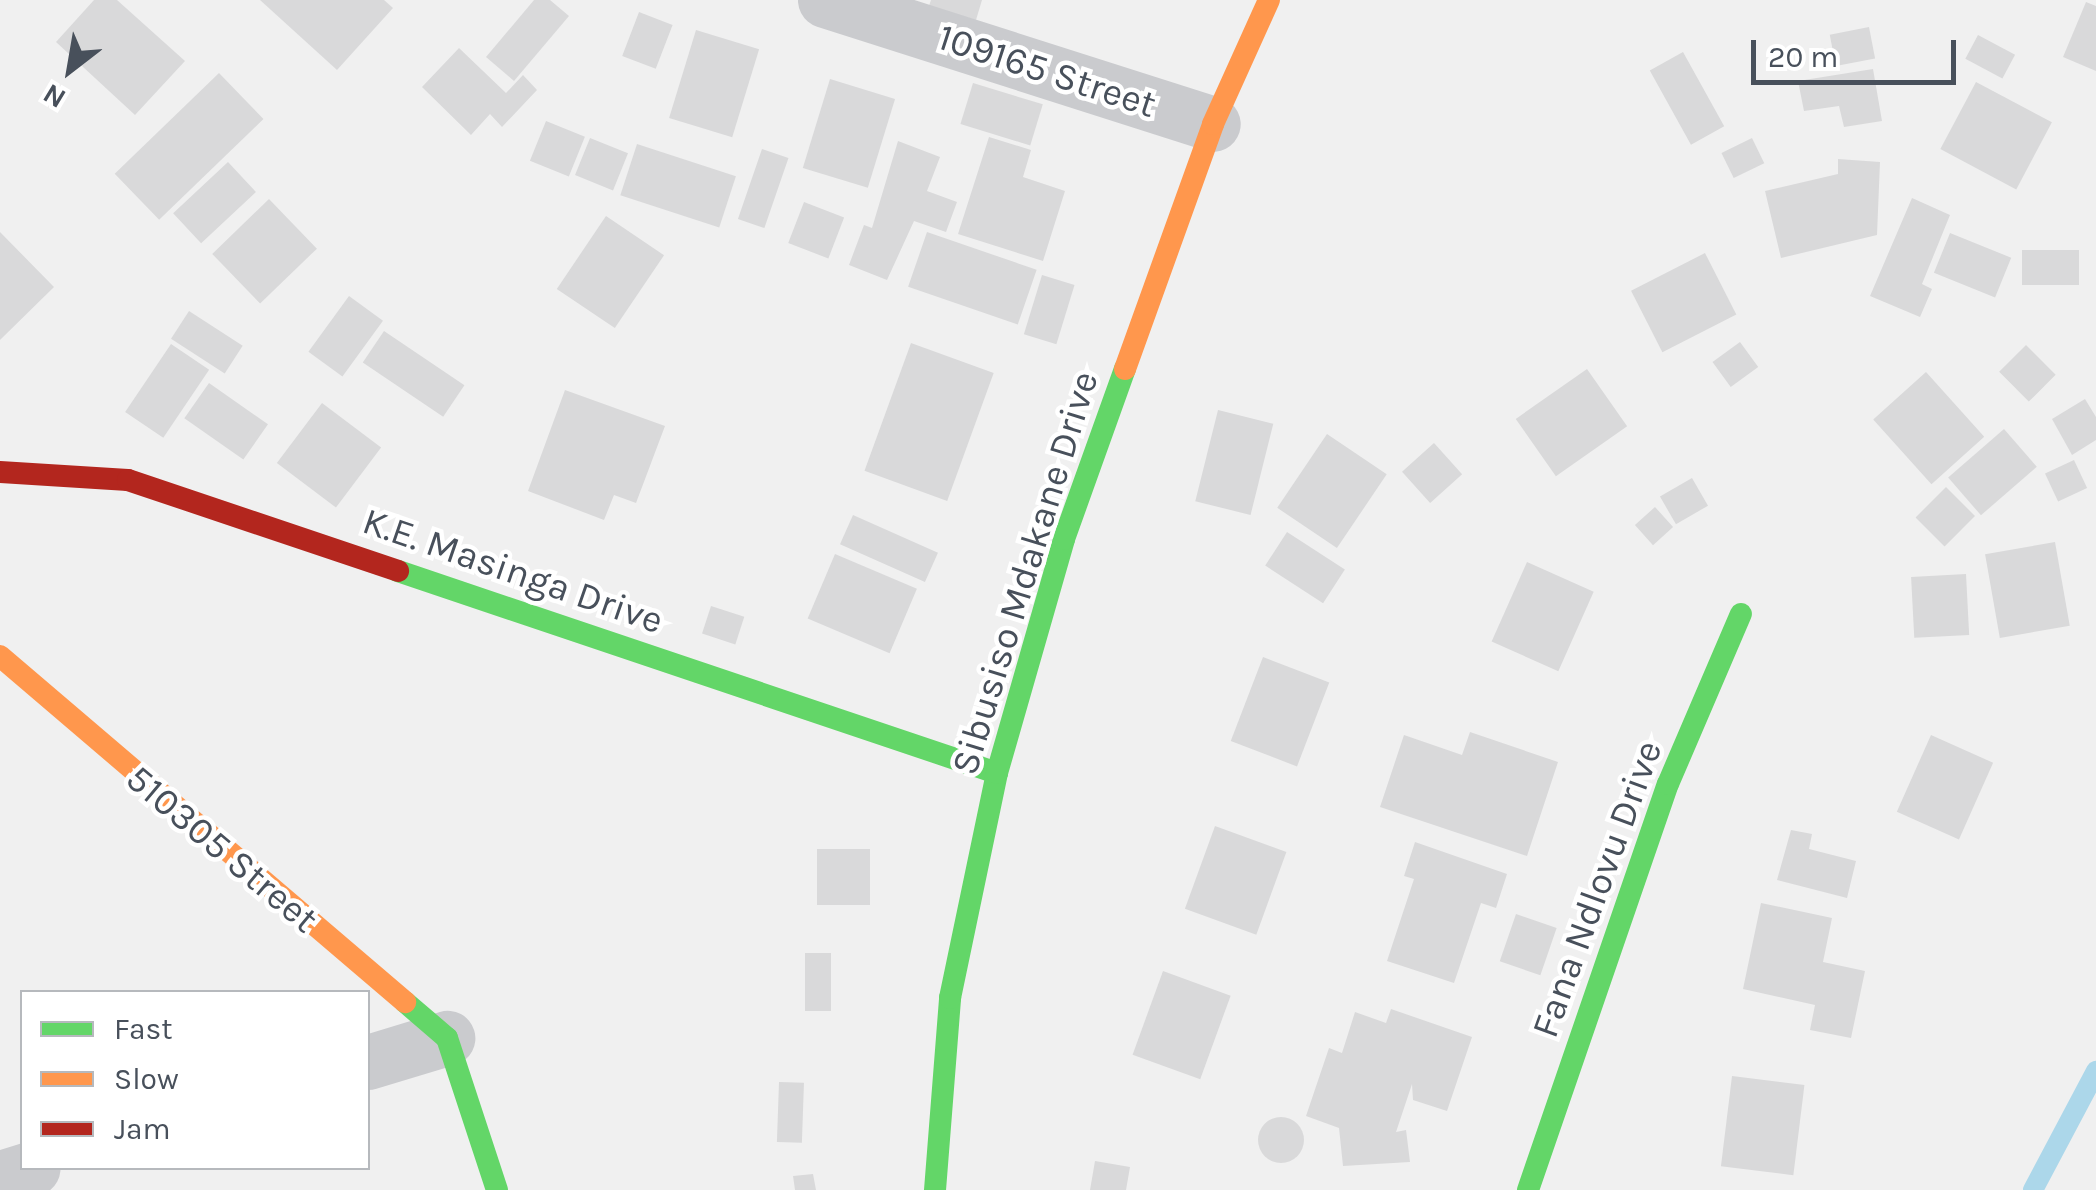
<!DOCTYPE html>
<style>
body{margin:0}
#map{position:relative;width:2096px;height:1190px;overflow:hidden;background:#f0f0f0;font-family:Karla,sans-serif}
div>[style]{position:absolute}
.stream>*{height:20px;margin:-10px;padding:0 10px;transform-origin:10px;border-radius:10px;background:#acd7ea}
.building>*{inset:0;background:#d9d9da;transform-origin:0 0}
.round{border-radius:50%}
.street>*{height:55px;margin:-27.5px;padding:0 27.5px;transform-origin:27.5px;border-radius:27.5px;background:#cacbce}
.fast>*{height:22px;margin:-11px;padding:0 11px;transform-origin:11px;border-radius:11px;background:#63d668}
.slow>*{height:22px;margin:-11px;padding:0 11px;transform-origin:11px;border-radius:11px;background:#ff974d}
.jam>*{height:22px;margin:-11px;padding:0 11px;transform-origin:11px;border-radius:11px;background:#b3261e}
span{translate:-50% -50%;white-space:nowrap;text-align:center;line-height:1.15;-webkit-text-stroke:9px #fff;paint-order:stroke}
.street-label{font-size:38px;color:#48505b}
.legend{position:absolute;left:20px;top:990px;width:350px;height:180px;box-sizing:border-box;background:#fff;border:2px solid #b6b9bd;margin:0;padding:12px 18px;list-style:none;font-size:30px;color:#48505b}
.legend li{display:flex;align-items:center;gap:20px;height:50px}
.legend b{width:50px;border:2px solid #b6b9bd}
.north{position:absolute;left:20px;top:20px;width:100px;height:100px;-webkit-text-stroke:8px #fff;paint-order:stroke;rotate:211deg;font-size:28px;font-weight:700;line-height:40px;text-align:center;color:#48505b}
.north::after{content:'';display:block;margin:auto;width:35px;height:45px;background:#48505b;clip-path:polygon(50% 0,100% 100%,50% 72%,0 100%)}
.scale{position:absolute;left:1751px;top:40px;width:205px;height:45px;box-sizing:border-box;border:5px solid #48505b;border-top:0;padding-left:12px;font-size:30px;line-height:35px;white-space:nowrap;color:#48505b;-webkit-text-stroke:8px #fff;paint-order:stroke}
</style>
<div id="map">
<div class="stream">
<div style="left:2033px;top:1190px;width:135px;rotate:-62.1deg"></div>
</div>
<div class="building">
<div style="clip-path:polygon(94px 0,117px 0,185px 61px,135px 115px,56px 42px)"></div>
<div style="clip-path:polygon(260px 0,384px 0,393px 8px,337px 70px)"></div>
<div style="clip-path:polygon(534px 0,550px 0,569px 16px,514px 81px,486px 57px)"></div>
<div style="clip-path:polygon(931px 0,982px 0,976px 20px,929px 6px)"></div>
<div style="clip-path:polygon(2086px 2px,2096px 6px,2096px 71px,2063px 57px)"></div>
<div style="left:639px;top:12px;width:36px;height:47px;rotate:21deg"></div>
<div style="left:1869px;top:27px;width:32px;height:40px;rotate:79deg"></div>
<div style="left:696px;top:30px;width:66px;height:92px;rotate:17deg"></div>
<div style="left:1978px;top:35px;width:42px;height:27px;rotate:28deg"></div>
<div style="clip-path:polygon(459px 48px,506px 93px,523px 75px,537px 90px,502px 127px,490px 114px,471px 135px,422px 87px)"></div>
<div style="left:1683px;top:52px;width:85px;height:38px;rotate:61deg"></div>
<div style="clip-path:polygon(1873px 69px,1882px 121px,1844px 127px,1839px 106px,1804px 111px,1798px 81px)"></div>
<div style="left:219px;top:73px;width:64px;height:145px;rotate:46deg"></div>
<div style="left:830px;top:79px;width:68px;height:93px;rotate:17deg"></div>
<div style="left:1976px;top:82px;width:86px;height:76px;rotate:28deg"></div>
<div style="left:973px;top:83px;width:73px;height:43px;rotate:17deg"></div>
<div style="left:546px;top:121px;width:42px;height:43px;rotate:22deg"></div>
<div style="clip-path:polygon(989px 137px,1031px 150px,1023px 177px,1065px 191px,1043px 261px,958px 234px)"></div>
<div style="left:590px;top:138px;width:41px;height:40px;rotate:22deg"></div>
<div style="left:1752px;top:138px;width:28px;height:34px;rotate:64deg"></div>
<div style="clip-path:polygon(898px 141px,940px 157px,927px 191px,957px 202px,946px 232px,914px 221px,887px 280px,849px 265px,864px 225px,872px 228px)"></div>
<div style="left:637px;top:144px;width:104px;height:54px;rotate:18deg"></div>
<div style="left:762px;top:149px;width:28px;height:74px;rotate:19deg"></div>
<div style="clip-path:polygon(1838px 159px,1880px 162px,1877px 235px,1781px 258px,1765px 191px,1838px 174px)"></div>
<div style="left:228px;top:162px;width:41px;height:75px;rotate:47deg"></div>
<div style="clip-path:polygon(1912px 198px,1950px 215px,1922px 284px,1932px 289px,1920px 317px,1870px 296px)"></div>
<div style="left:269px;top:199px;width:69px;height:79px;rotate:46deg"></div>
<div style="left:804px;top:202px;width:43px;height:44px;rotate:21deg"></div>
<div style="left:606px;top:216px;width:70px;height:88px;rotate:34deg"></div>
<div style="clip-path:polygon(0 232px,54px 287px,0 340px)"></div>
<div style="left:927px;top:232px;width:116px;height:58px;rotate:19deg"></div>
<div style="left:1950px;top:233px;width:66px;height:43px;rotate:22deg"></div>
<div style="left:2022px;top:250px;width:57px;height:35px"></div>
<div style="left:1705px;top:253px;width:69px;height:83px;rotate:63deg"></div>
<div style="left:1042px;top:275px;width:34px;height:62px;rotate:17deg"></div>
<div style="left:349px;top:296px;width:42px;height:69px;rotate:36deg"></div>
<div style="left:189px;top:311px;width:64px;height:33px;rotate:33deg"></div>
<div style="left:384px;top:331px;width:97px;height:38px;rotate:34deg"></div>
<div style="left:1740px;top:342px;width:31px;height:34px;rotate:54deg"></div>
<div style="left:911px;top:343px;width:88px;height:136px;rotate:20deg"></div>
<div style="left:171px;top:344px;width:46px;height:82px;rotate:34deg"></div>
<div style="left:2026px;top:345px;width:42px;height:38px;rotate:45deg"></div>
<div style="left:1587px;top:369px;width:70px;height:87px;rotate:55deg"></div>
<div style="left:1926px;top:372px;width:87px;height:71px;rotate:48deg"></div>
<div style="left:209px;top:383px;width:72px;height:43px;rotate:35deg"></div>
<div style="clip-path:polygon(565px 390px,665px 426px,636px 503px,614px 495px,604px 520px,528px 491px)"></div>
<div style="clip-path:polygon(2085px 399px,2096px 417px,2096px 440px,2072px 455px,2052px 419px)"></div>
<div style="left:322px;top:403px;width:74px;height:75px;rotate:37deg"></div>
<div style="left:1218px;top:410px;width:57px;height:94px;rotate:14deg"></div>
<div style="left:2004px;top:429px;width:50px;height:74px;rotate:49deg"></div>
<div style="left:1327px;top:434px;width:72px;height:89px;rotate:34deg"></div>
<div style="left:1434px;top:443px;width:42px;height:43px;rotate:48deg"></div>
<div style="left:2074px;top:460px;width:31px;height:32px;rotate:65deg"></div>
<div style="left:1692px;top:478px;width:32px;height:37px;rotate:60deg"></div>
<div style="left:1946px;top:487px;width:41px;height:43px;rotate:45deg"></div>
<div style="left:1655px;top:507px;width:27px;height:27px;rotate:48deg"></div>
<div style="left:853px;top:515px;width:93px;height:32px;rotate:24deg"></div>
<div style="left:1287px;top:532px;width:69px;height:40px;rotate:33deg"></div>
<div style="left:2055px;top:542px;width:85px;height:71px;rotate:80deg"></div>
<div style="left:835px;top:554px;width:89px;height:70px;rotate:23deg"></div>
<div style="left:1527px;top:562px;width:73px;height:87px;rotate:24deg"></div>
<div style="left:1966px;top:574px;width:61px;height:55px;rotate:87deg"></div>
<div style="left:711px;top:606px;width:35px;height:29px;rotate:18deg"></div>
<div style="left:1263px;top:657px;width:71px;height:90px;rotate:21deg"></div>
<div style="clip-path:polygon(1470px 732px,1558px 762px,1527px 856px,1380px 807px,1404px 735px,1462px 755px)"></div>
<div style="left:1931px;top:735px;width:68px;height:84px;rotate:24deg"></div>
<div style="left:1215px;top:826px;width:76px;height:88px;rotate:20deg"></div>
<div style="clip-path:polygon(1791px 830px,1812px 834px,1809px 849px,1856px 861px,1847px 898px,1777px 880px)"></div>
<div style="clip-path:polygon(1415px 842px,1507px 874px,1496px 908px,1481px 903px,1454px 983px,1387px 961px,1414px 879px,1404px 876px)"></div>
<div style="left:870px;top:849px;width:56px;height:53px;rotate:90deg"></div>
<div style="clip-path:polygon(1761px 903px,1832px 918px,1823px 962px,1865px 971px,1851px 1038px,1810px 1030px,1815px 1005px,1743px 989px)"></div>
<div style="left:1516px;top:914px;width:43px;height:50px;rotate:19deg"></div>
<div style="left:805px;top:953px;width:26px;height:58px"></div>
<div style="left:1163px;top:971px;width:72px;height:89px;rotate:20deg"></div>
<div style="clip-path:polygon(1391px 1009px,1472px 1037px,1447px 1111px,1413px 1100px,1412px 1084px,1396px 1132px,1406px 1130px,1410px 1162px,1343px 1166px,1339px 1128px,1306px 1116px,1329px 1048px,1342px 1053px,1355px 1012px,1386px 1023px)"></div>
<div style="left:1732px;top:1076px;width:73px;height:91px;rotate:7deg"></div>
<div style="left:779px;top:1082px;width:25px;height:60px;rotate:2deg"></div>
<div class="round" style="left:1258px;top:1117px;width:46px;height:46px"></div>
<div style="clip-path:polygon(1095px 1161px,1130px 1167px,1126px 1190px,1090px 1190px)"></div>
<div style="clip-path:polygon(813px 1174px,816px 1190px,795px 1190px,793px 1176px)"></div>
</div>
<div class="street">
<div style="left:825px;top:0;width:407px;rotate:17.7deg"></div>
<div style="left:368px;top:1062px;width:83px;rotate:-16.9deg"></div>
<div style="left:0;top:1178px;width:34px;rotate:-17deg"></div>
</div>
<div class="fast">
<div style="left:398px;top:571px;width:632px;rotate:18.64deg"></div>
<div style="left:405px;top:1002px;width:55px;rotate:40.6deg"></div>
<div style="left:447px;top:1038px;width:160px;rotate:71.8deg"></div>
<div style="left:935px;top:1190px;width:193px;rotate:-85.5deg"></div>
<div style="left:950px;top:998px;width:230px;rotate:-78.2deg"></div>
<div style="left:997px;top:773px;width:243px;rotate:-74deg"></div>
<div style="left:1064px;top:539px;width:181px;rotate:-70.3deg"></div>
<div style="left:1528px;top:1190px;width:429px;rotate:-71deg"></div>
<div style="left:1668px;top:784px;width:185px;rotate:-66.8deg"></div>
</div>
<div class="slow">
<div style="left:1125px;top:369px;width:260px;rotate:-70.2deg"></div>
<div style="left:1213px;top:124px;width:136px;rotate:-65.7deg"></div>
<div style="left:0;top:656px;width:533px;rotate:40.51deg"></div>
</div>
<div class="jam">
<div style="left:0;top:472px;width:128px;rotate:3.6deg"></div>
<div style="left:128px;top:480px;width:285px;rotate:18.6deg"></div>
</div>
<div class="street-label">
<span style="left:1047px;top:71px;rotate:18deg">109165 Street</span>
<span style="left:513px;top:571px;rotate:19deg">K.E. Masinga Drive</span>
<span style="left:1025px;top:573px;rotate:-73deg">Sibusiso Mdakane Drive</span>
<span style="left:222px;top:849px;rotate:40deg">510305 Street</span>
<span style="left:1597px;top:889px;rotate:-70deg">Fana Ndlovu Drive</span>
</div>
<ul class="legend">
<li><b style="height:12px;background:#63d668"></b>Fast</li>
<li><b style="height:12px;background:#ff974d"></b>Slow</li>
<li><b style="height:12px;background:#b3261e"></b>Jam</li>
</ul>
<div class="north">N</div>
<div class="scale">20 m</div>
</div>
